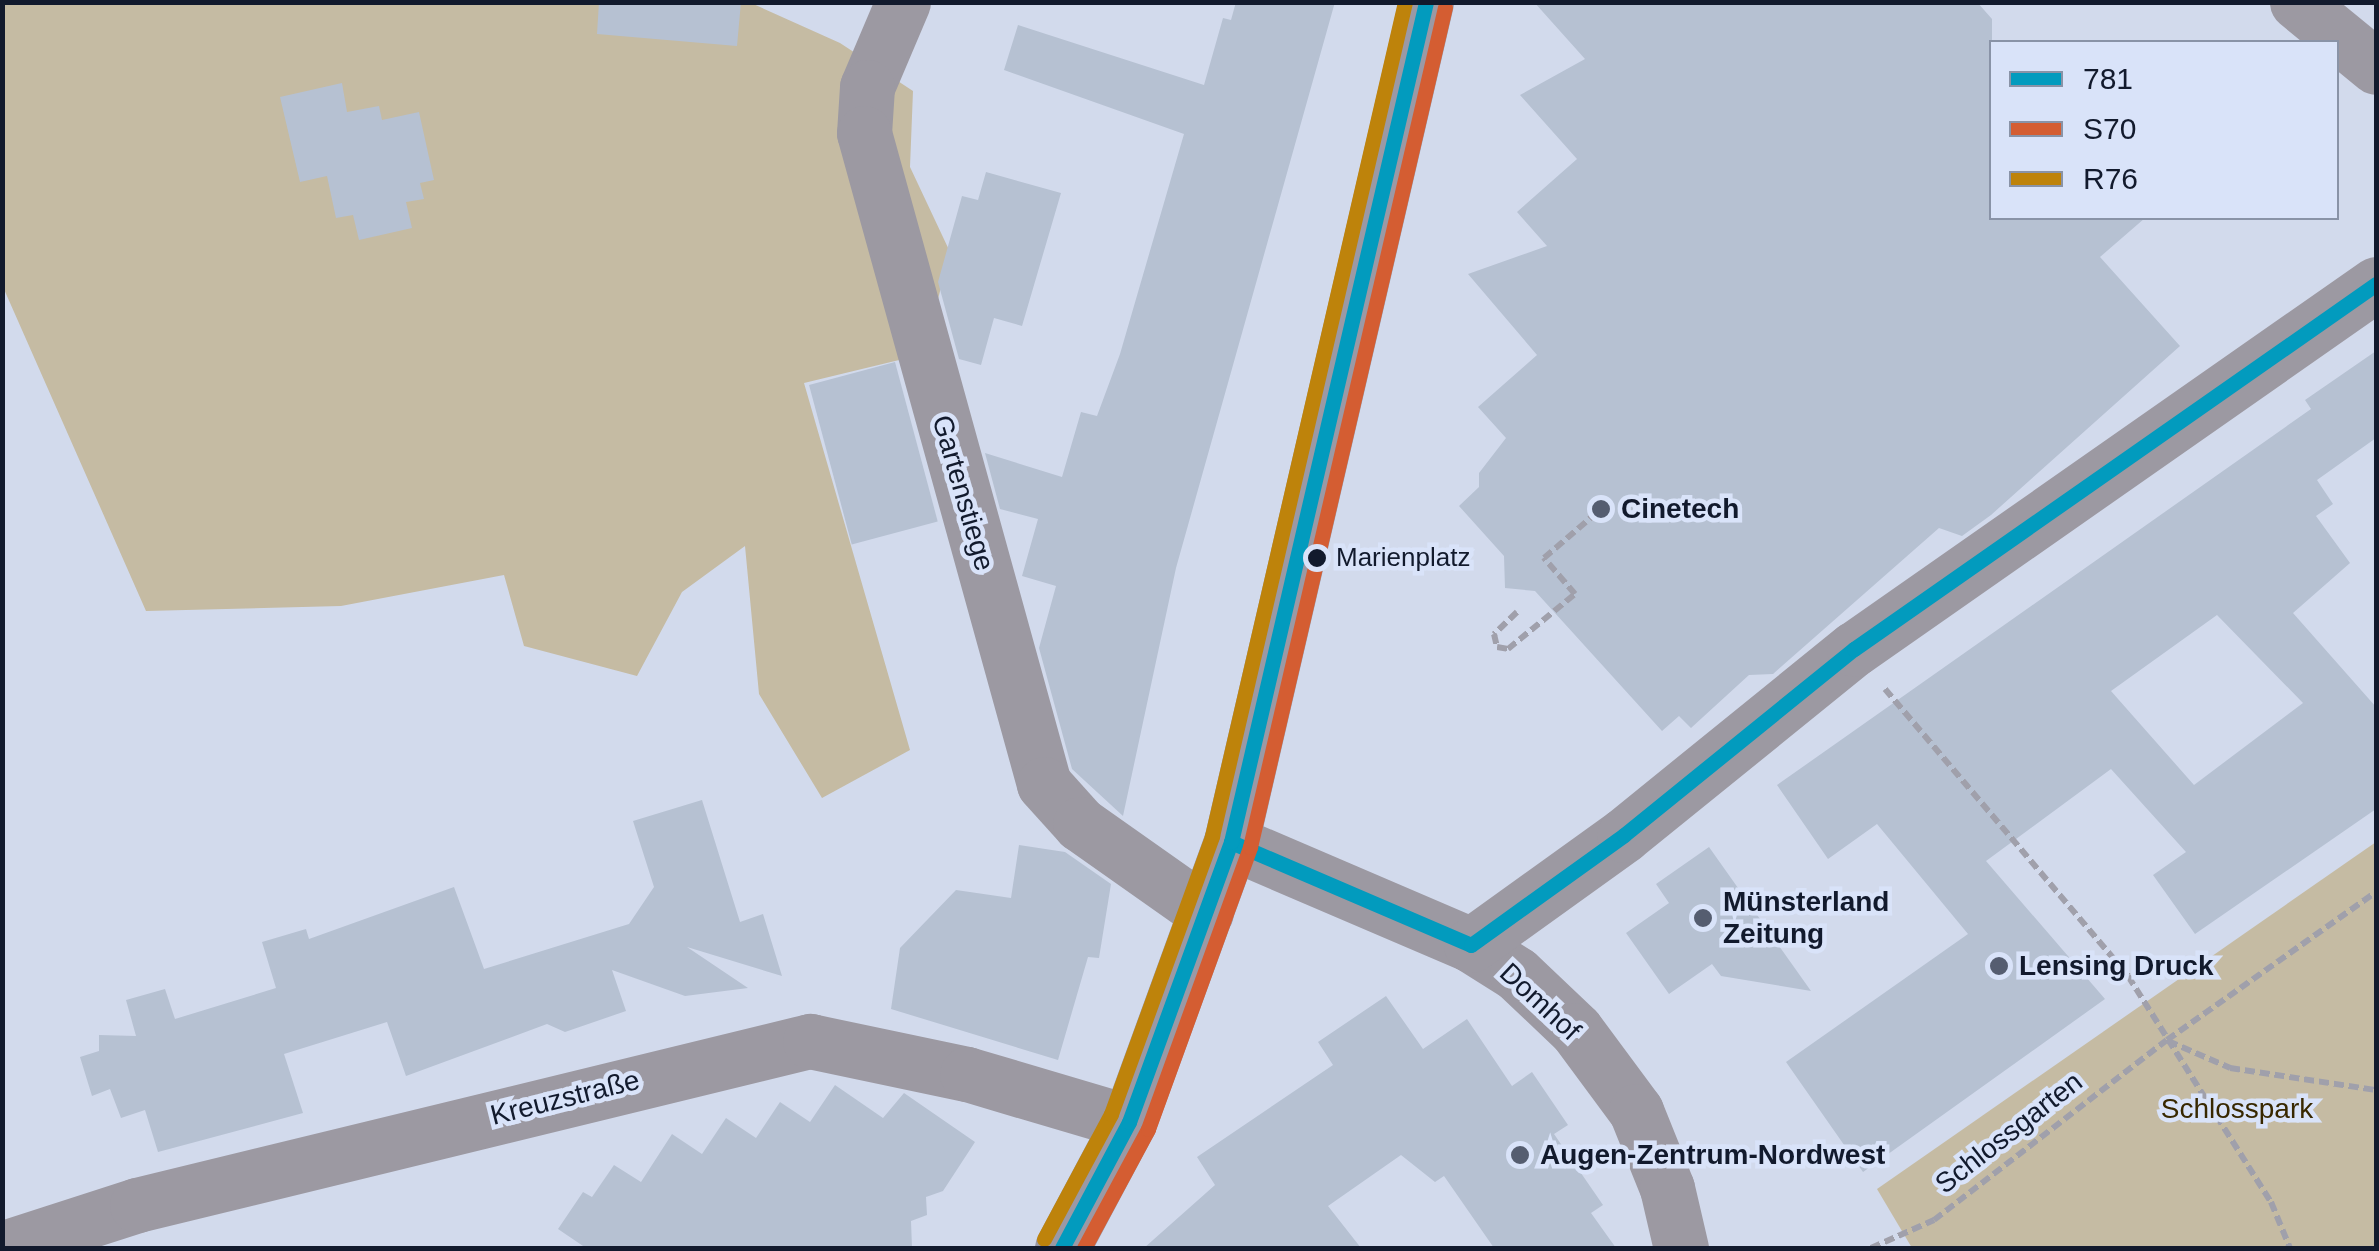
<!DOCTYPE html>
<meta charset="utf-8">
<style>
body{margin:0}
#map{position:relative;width:2379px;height:1251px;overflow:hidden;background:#d2daec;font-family:Helvetica,sans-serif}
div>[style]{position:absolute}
.green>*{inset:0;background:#c5bba3}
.building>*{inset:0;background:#b6c1d2;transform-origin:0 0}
.path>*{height:6px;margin-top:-3px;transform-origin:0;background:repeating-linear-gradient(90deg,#a0a0ab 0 10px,transparent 0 15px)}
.street>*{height:55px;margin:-27.5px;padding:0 27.5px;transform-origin:27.5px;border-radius:27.5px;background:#9c99a2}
.secondary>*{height:55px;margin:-27.5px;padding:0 27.5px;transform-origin:27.5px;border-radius:27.5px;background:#9b99a5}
.bus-1>*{height:15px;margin:-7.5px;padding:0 7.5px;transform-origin:7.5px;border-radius:7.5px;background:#029bbe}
.bus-2>*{height:15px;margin:-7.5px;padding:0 7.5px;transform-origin:7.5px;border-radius:7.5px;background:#d45d32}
.bus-3>*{height:15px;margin:-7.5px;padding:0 7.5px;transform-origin:7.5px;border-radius:7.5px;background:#be830b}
.dots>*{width:28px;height:28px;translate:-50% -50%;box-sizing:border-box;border:5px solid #d9e3f9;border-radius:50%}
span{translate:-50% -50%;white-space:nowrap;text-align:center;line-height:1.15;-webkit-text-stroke:9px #d9e3f9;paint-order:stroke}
.bus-label{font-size:26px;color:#121a2d}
.left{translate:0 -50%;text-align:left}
.street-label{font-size:28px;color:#121a2d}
.poi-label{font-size:28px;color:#121a2d;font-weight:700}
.park-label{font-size:28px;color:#382800}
.frame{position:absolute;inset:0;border:5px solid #121a2d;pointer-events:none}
.legend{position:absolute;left:1989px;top:40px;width:350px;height:180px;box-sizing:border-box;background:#d9e3f9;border:2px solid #8993a7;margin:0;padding:12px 18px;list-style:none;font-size:30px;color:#121a2d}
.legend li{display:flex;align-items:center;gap:20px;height:50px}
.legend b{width:50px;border:2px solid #8993a7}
</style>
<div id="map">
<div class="green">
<div style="clip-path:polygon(2px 3px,751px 3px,840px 43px,913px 91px,910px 167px,950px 252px,924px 354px,804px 383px,910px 750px,822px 798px,759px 694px,745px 546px,682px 592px,637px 676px,524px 646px,504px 575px,341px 606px,146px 611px,3px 287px)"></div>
<div style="clip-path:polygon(2376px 842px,2376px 1248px,1912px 1248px,1877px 1189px)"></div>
</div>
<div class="building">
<div style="clip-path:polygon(599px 2px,741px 2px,737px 46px,597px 34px)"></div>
<div style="clip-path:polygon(1236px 2px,1335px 2px,1176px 568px,1123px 816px,1072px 769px,1039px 648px,1056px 586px,1022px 576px,1038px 519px,1000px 509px,985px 453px,1062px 477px,1081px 412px,1097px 416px,1120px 354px,1184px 134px,1004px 70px,1018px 25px,1204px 85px,1223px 18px,1231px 20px)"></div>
<div style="clip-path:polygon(1534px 2px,1977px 2px,1992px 19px,1992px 218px,2145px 218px,2100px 257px,2180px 346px,1991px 515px,1962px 536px,1939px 528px,1773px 674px,1749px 675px,1691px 728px,1679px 716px,1662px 731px,1535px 591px,1505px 588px,1504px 556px,1459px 506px,1479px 487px,1479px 473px,1506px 438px,1478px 407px,1537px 355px,1468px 274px,1547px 246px,1517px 212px,1577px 159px,1520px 95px,1585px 59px)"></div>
<div style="clip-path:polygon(342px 83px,347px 112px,379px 106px,382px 120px,419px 112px,434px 180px,420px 183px,424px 199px,406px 202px,412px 228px,359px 240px,353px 215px,336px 218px,327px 176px,300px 182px,280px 97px)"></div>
<div style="clip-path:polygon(986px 172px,1061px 193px,1022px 326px,994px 318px,981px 365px,959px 359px,938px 282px,962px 196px,978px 200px)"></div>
<div style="clip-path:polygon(evenodd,2376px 351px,2376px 438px,2317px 480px,2333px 504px,2316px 516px,2350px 563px,2293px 613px,2376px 707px,2376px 809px,2195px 934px,2153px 875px,2186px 852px,2111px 769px,1986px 861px,2105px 999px,1863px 1172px,1786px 1062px,1968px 934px,1877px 824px,1828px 859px,1777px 785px,2311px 409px,2305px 400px,2376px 351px,2217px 615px,2303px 703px,2194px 785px,2111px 691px,2217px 615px)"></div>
<div style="left:895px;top:362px;width:165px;height:89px;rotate:75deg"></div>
<div style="clip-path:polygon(702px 800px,740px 922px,763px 914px,782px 976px,687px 947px,748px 988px,685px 996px,612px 970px,626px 1011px,565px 1032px,547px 1024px,406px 1076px,387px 1022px,284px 1054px,303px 1113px,158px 1152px,145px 1110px,121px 1118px,110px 1089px,92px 1096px,80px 1057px,99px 1051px,99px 1035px,136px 1036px,126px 1000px,165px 989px,175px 1019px,276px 988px,262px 942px,306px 929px,309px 939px,454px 887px,484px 969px,629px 924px,654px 887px,633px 821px)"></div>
<div style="clip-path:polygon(1019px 845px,1065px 852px,1111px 884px,1099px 958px,1088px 957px,1058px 1060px,891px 1009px,900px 948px,956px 890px,1011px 898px)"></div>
<div style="clip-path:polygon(1709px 847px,1811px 991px,1721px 976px,1712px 964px,1669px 994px,1626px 933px,1669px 903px,1656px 884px)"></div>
<div style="clip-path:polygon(1386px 996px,1423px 1049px,1467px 1019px,1512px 1086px,1532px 1072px,1568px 1125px,1554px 1134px,1603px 1205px,1591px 1213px,1616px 1248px,1494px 1248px,1444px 1176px,1435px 1182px,1401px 1155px,1328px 1206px,1361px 1248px,1144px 1248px,1215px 1185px,1197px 1157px,1333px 1065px,1318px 1042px)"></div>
<div style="clip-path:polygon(835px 1085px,883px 1118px,904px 1093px,975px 1142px,943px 1191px,926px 1197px,927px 1215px,911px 1221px,912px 1248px,586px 1248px,558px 1229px,583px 1192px,592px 1197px,614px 1165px,641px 1182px,672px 1134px,702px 1154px,726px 1118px,756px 1138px,780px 1102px,810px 1122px)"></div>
</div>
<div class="path">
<div style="left:1517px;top:612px;width:32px;rotate:136deg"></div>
<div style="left:1494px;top:634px;width:13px;rotate:77deg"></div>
<div style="left:1497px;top:647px;width:11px;rotate:10deg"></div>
<div style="left:1508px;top:649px;width:87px;rotate:-39.4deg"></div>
<div style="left:1575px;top:594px;width:48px;rotate:-130.7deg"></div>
<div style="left:1544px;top:558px;width:75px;rotate:-40.7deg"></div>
<div style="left:1885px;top:689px;width:376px;rotate:49.7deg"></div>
<div style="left:2128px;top:976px;width:267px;rotate:57.7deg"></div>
<div style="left:2271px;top:1202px;width:50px;rotate:67.6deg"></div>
<div style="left:2168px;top:1041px;width:68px;rotate:23.5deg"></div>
<div style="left:2230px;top:1068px;width:148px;rotate:8.6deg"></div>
<div style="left:1871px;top:1248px;width:69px;rotate:-24deg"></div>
<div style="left:1934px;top:1220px;width:294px;rotate:-37.7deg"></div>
<div style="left:2167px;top:1040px;width:256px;rotate:-35.3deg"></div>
</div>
<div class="street">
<div style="left:903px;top:2px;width:92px;rotate:113deg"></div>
<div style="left:867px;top:87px;width:46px;rotate:93.7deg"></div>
<div style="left:864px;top:133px;width:675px;rotate:74.54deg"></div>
<div style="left:1044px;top:784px;width:54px;rotate:48deg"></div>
<div style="left:1080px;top:824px;width:154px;rotate:35.2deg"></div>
<div style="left:2297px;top:2px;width:102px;rotate:39.4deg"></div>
<div style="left:1231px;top:842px;width:261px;rotate:23.2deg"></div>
<div style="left:1471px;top:945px;width:54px;rotate:32.2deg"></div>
<div style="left:1517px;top:974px;width:81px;rotate:43.5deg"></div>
<div style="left:1576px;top:1030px;width:101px;rotate:53.5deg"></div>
<div style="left:1636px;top:1111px;width:83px;rotate:68.1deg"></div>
<div style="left:1667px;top:1188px;width:62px;rotate:76.9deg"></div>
<div style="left:1471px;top:945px;width:188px;rotate:-35.7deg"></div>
<div style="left:1624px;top:835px;width:296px;rotate:-39deg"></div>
<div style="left:1854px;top:649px;width:637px;rotate:-34.96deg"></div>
<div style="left:4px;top:1248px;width:140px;rotate:-17.9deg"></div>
<div style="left:137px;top:1205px;width:693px;rotate:-13.7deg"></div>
<div style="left:810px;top:1041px;width:160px;rotate:11.9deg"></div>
<div style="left:967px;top:1074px;width:169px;rotate:16.5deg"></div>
</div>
<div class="secondary">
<div style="left:1062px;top:1248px;width:143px;rotate:-62deg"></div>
<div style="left:1129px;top:1122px;width:298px;rotate:-70deg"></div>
<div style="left:1231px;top:842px;width:862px;rotate:-76.93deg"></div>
</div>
<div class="bus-1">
<div style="left:1231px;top:842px;width:261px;rotate:23.2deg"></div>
<div style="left:1471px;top:945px;width:188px;rotate:-35.7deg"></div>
<div style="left:1624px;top:835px;width:296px;rotate:-39deg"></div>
<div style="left:1854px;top:649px;width:637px;rotate:-34.96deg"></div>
<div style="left:1062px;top:1248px;width:143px;rotate:-62deg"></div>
<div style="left:1129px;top:1122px;width:298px;rotate:-70deg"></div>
<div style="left:1231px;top:842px;width:862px;rotate:-76.93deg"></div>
</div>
<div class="bus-2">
<div style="left:1084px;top:1248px;width:135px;rotate:-61.7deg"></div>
<div style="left:1148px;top:1129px;width:300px;rotate:-70.1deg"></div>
<div style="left:1250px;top:847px;width:862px;rotate:-76.93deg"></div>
</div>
<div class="bus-3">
<div style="left:1044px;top:1239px;width:142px;rotate:-61.8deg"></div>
<div style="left:1111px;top:1114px;width:296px;rotate:-70deg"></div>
<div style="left:1212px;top:836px;width:856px;rotate:-76.97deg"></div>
</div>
<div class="dots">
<div style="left:1601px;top:509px;background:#555d70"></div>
<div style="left:1317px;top:558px;background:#121a2d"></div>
<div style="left:1703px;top:918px;background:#555d70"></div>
<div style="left:1999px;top:966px;background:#555d70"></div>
<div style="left:1520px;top:1155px;background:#555d70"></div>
</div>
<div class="bus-label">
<span class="left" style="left:1336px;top:558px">Marienplatz</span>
</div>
<div class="street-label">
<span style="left:963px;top:493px;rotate:74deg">Gartenstiege</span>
<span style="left:1540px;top:1002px;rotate:43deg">Domhof</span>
<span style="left:565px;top:1098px;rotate:-14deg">Kreuzstraße</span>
<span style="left:2009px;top:1133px;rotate:-38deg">Schlossgarten</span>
</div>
<div class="poi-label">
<span class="left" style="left:1621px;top:509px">Cinetech</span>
<span class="left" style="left:1723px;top:918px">Münsterland<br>Zeitung</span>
<span class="left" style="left:2019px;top:966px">Lensing Druck</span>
<span class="left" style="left:1540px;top:1155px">Augen-Zentrum-Nordwest</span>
</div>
<div class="park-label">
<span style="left:2237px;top:1109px">Schlosspark</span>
</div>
<div class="frame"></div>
<ul class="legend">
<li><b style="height:12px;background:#029bbe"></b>781</li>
<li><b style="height:12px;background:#d45d32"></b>S70</li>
<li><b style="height:12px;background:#be830b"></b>R76</li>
</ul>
</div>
